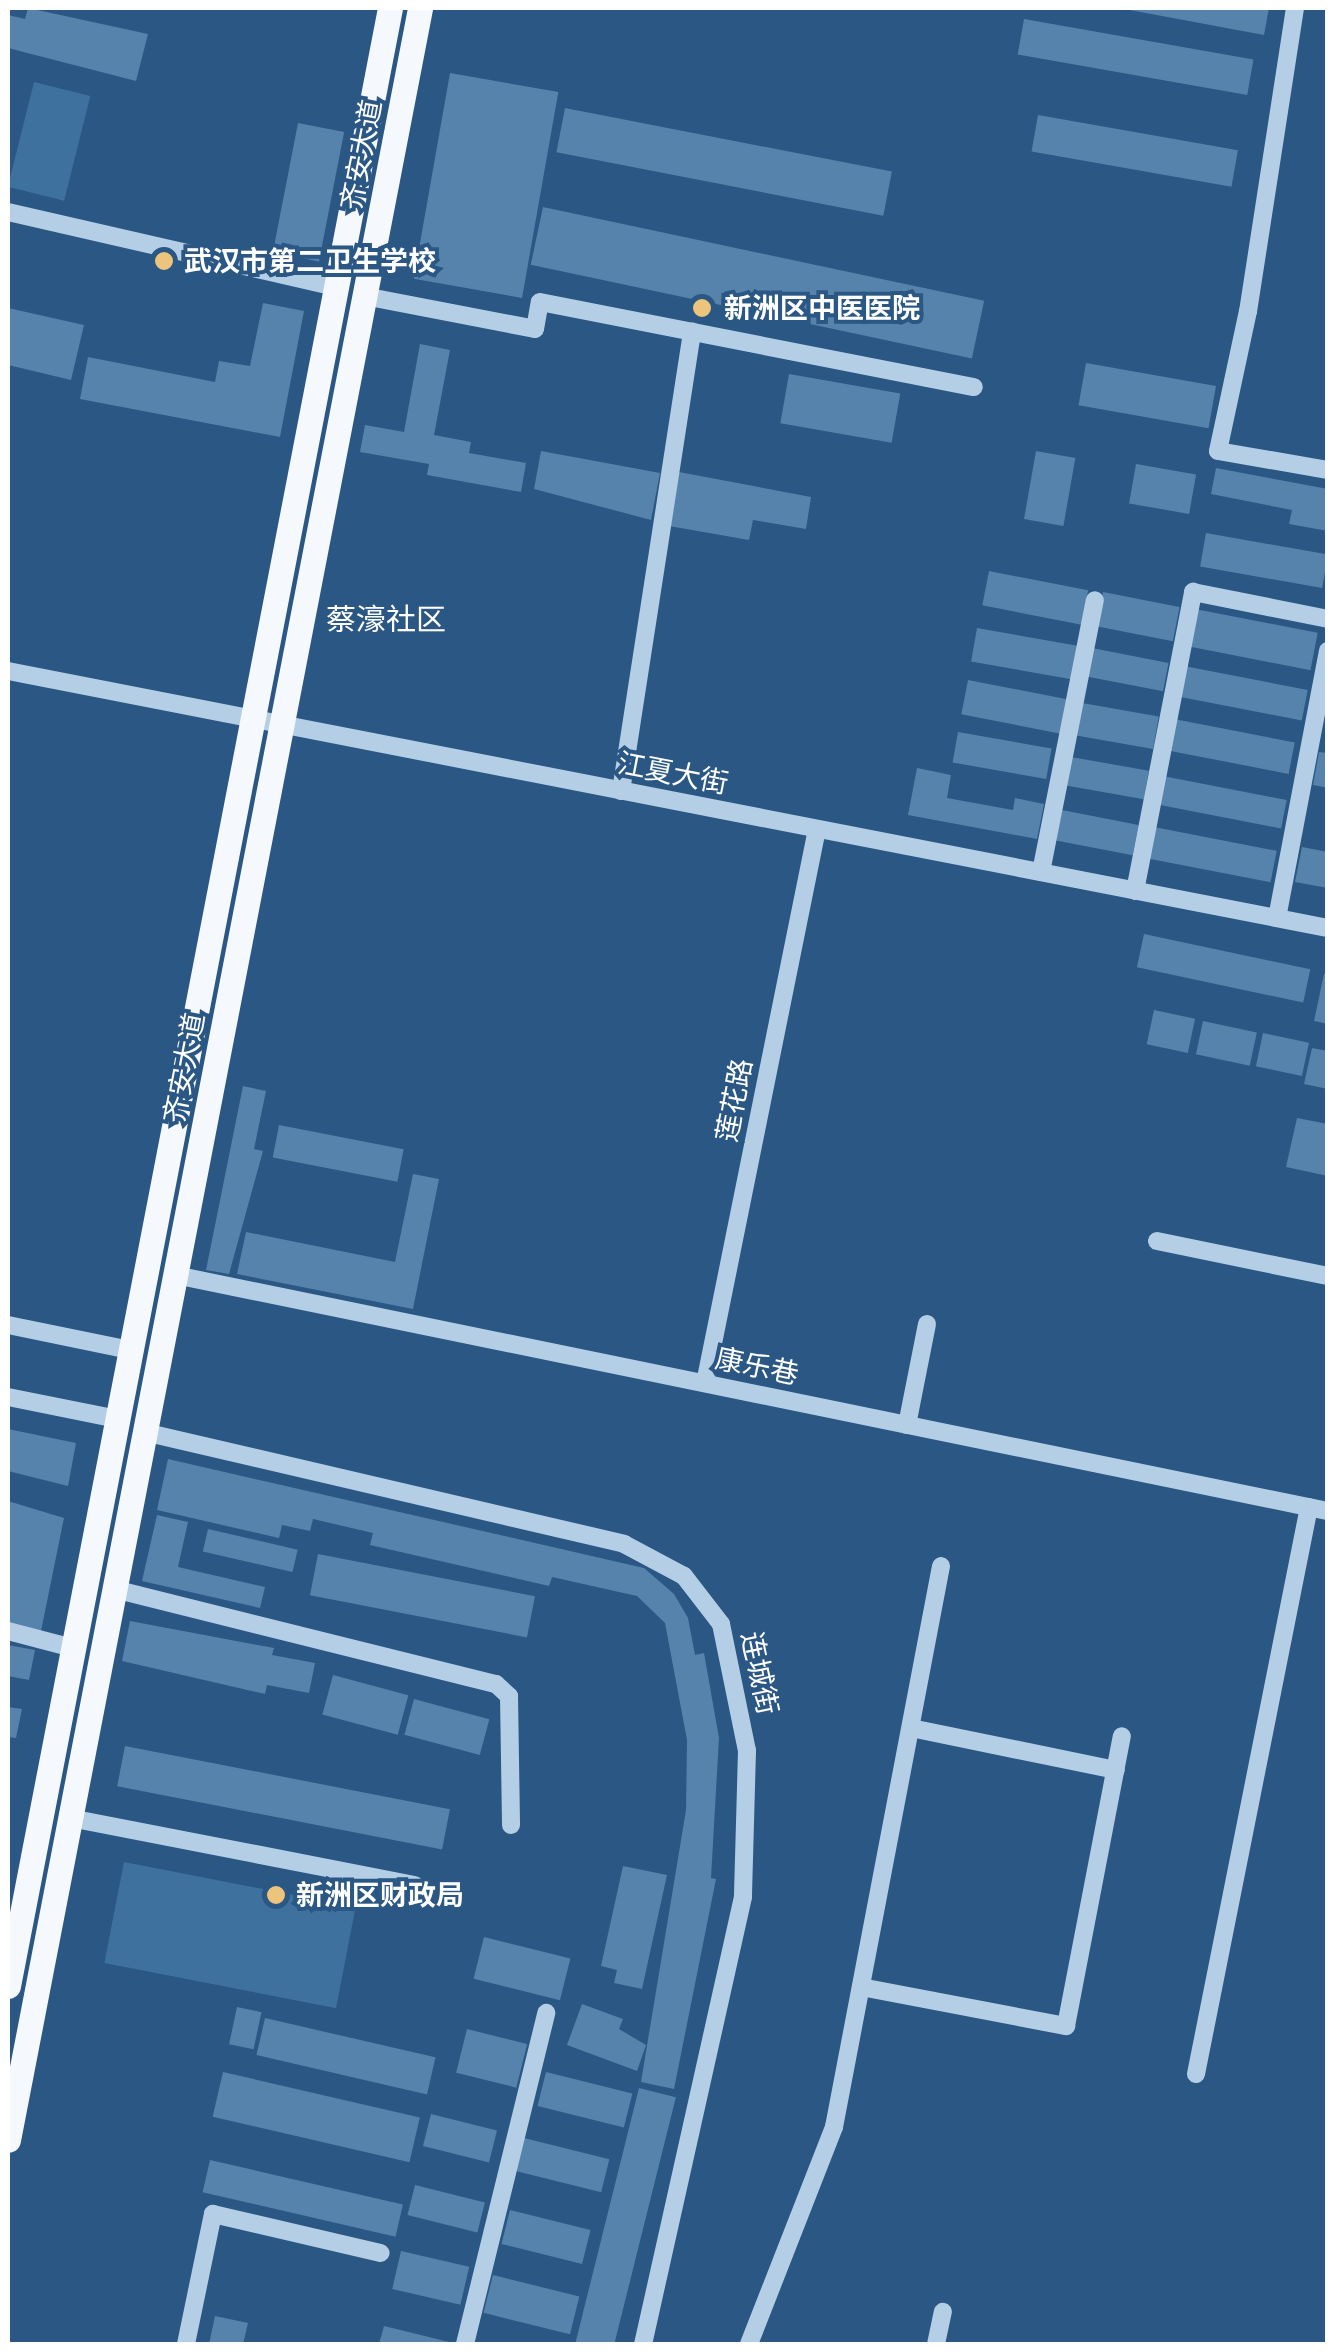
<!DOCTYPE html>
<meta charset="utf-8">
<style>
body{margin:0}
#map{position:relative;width:1335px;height:2352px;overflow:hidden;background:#2a5783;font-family:Quicksand,"Noto Sans SC",sans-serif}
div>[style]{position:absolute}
.green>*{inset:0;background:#3f719f;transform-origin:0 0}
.building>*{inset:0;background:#5683ac;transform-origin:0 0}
.minor>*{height:18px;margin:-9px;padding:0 9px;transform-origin:9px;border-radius:9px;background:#b4cee6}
.major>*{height:25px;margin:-12.5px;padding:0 12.5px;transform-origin:12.5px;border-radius:12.5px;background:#f5f9fe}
.dots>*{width:28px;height:28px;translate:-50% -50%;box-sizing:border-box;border:5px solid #2a5783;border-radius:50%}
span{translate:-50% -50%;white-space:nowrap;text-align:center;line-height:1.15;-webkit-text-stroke:8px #2a5783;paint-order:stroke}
.street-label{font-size:28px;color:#fff}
.poi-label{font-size:28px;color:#fff;font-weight:700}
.left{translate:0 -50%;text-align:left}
.neighbourhood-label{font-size:30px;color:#fff}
.frame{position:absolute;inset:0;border:10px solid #fff;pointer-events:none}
</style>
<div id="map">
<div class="green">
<div style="left:34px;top:82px;width:58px;height:108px;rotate:14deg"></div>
<div style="left:124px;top:1862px;width:236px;height:103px;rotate:11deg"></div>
</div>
<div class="building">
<div style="clip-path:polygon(28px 8px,148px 34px,136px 81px,8px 48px,8px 15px,25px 19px)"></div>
<div style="clip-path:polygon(1119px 8px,1269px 8px,1264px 35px)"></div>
<div style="left:1024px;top:19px;width:233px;height:36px;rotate:10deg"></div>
<div style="left:450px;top:73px;width:110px;height:209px;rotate:10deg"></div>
<div style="left:565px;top:108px;width:333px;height:45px;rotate:11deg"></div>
<div style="left:1038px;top:115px;width:203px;height:37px;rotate:10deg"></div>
<div style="left:298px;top:123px;width:47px;height:132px;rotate:11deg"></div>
<div style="left:543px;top:207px;width:451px;height:59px;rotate:12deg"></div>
<div style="clip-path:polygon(263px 303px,304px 311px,280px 437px,80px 399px,88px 357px,215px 382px,219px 361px,250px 366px)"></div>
<div style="clip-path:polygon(8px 308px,84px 325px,71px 380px,8px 365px)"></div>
<div style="clip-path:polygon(420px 344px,450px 350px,434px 435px,471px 442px,469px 453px,526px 463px,521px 492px,427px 475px,429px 464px,360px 452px,365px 425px,404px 432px)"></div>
<div style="left:1086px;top:363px;width:132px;height:43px;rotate:10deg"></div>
<div style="left:789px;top:374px;width:113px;height:50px;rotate:10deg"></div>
<div style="clip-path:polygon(541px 451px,660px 473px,651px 520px,534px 489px)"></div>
<div style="left:1036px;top:451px;width:40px;height:69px;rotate:10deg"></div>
<div style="left:1136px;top:464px;width:61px;height:40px;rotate:10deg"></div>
<div style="clip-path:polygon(1216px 468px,1328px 489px,1328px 531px,1289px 524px,1292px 510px,1211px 494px)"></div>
<div style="clip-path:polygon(679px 472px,811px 497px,806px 529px,753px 520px,749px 540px,669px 526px)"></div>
<div style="left:1206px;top:533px;width:124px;height:34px;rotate:10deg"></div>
<div style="left:989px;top:571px;width:101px;height:35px;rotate:11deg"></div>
<div style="left:1103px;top:592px;width:78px;height:35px;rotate:11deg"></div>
<div style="left:1195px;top:609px;width:125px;height:38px;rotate:11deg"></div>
<div style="left:977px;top:628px;width:102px;height:34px;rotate:10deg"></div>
<div style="left:1092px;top:648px;width:78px;height:29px;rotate:11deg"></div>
<div style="left:1184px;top:666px;width:126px;height:31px;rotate:11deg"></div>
<div style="left:968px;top:680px;width:101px;height:35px;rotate:11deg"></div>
<div style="left:1082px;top:703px;width:78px;height:33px;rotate:10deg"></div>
<div style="left:1174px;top:719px;width:123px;height:32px;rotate:11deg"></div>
<div style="left:958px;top:732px;width:95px;height:31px;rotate:10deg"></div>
<div style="clip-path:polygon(1319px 752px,1328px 753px,1328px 788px,1313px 785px)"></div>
<div style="left:1071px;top:757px;width:79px;height:29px;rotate:10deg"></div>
<div style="clip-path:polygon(917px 768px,951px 775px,947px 798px,1013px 810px,1015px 798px,1044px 804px,1037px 839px,908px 815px)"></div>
<div style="left:1163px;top:776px;width:126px;height:29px;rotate:11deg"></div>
<div style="left:1062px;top:810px;width:78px;height:31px;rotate:11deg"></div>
<div style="left:1154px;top:827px;width:125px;height:32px;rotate:11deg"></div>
<div style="clip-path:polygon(1302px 847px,1328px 852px,1328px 888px,1295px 882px)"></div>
<div style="left:1144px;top:934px;width:170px;height:34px;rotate:12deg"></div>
<div style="clip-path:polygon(1324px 974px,1328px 975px,1328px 1024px,1314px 1021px)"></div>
<div style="left:1154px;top:1010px;width:42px;height:35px;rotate:12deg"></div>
<div style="left:1203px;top:1021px;width:55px;height:34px;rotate:12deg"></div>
<div style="left:1263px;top:1033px;width:47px;height:34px;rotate:12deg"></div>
<div style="clip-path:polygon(1312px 1048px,1328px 1051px,1328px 1089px,1304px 1084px)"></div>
<div style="clip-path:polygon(243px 1086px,266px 1091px,254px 1149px,263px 1151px,229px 1274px,206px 1270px)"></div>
<div style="clip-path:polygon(1297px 1118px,1328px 1124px,1328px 1176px,1286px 1167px)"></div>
<div style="left:279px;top:1125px;width:127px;height:33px;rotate:11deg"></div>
<div style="clip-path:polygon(413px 1174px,439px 1179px,413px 1309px,237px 1274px,246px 1232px,395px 1262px)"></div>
<div style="clip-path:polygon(8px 1429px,76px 1443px,68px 1486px,8px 1471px)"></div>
<div style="clip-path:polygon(168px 1459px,644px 1568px,674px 1594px,688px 1618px,695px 1655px,704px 1653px,719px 1738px,711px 1878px,716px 1879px,674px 2089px,641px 2082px,686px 1810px,687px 1740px,665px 1623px,637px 1596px,552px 1577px,549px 1586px,370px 1545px,373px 1533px,313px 1519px,310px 1531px,282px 1525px,279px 1538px,157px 1510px)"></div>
<div style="clip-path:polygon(8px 1501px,64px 1518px,41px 1631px,8px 1622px)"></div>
<div style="clip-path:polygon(157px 1515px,188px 1522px,178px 1567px,265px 1587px,260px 1608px,142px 1581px)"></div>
<div style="left:208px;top:1529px;width:92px;height:23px;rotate:13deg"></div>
<div style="left:318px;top:1554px;width:221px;height:42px;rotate:11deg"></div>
<div style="clip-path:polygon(130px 1621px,274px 1648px,272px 1655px,315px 1663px,309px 1693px,267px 1685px,265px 1694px,122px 1661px)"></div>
<div style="clip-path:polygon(8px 1645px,35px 1650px,29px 1680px,8px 1676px)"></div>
<div style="left:333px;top:1675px;width:78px;height:41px;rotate:15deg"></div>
<div style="left:414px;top:1699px;width:78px;height:37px;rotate:15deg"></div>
<div style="clip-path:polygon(8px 1707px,22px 1709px,16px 1738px,8px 1737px)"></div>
<div style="left:125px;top:1746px;width:331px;height:41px;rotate:11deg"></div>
<div style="clip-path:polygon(623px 1866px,667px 1875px,642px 1989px,614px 1983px,617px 1970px,601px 1966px)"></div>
<div style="left:484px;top:1937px;width:89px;height:43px;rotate:14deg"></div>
<div style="clip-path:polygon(582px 2004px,623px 2019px,619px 2029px,646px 2045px,637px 2071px,567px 2045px)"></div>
<div style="left:237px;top:2007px;width:25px;height:38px;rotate:12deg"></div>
<div style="left:265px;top:2018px;width:175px;height:38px;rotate:13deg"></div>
<div style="left:467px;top:2029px;width:62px;height:45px;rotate:14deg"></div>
<div style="left:223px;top:2072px;width:202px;height:46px;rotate:13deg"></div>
<div style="left:546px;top:2072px;width:89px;height:35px;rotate:14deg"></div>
<div style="left:639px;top:2088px;width:38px;height:264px;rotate:14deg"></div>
<div style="left:431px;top:2114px;width:68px;height:33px;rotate:14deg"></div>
<div style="left:524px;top:2138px;width:88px;height:34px;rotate:14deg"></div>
<div style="left:210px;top:2160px;width:198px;height:33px;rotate:13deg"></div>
<div style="left:415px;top:2185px;width:72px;height:31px;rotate:14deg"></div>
<div style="left:510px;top:2210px;width:83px;height:35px;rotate:14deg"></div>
<div style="left:401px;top:2251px;width:70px;height:39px;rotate:13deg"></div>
<div style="left:493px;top:2275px;width:89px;height:39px;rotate:14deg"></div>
<div style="clip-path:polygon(215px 2316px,248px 2323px,243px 2344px,209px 2344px)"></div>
<div style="clip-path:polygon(384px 2326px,453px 2343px,453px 2344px,379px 2344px)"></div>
</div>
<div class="minor">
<div style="left:1295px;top:8px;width:307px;rotate:98.8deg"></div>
<div style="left:1248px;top:311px;width:143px;rotate:102.1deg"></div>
<div style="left:1218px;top:451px;width:112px;rotate:9.8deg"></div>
<div style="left:8px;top:212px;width:336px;rotate:12.9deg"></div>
<div style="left:364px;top:296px;width:174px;rotate:10.9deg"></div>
<div style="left:535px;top:329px;width:27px;rotate:-80deg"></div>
<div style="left:540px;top:302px;width:442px;rotate:11.1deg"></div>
<div style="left:8px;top:671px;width:1345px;rotate:11.02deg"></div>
<div style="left:621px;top:791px;width:465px;rotate:-81.2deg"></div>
<div style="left:1041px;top:872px;width:277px;rotate:-78.8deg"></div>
<div style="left:1135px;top:891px;width:305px;rotate:-79deg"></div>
<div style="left:1193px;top:592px;width:138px;rotate:11.3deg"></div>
<div style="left:1277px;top:918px;width:272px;rotate:-79.2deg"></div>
<div style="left:1157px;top:1241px;width:175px;rotate:11.6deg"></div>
<div style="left:175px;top:1275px;width:1177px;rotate:11.57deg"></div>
<div style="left:8px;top:1325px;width:125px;rotate:11.6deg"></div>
<div style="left:705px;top:1383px;width:565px;rotate:-78.57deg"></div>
<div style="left:8px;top:1397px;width:111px;rotate:11.4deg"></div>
<div style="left:907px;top:1425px;width:103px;rotate:-78.8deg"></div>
<div style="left:144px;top:1432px;width:493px;rotate:13.1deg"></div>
<div style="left:624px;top:1544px;width:68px;rotate:28.1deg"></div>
<div style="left:684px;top:1576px;width:61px;rotate:52.4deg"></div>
<div style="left:721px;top:1624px;width:130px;rotate:78.4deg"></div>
<div style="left:747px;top:1751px;width:146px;rotate:91.6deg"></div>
<div style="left:743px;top:1897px;width:458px;rotate:102.6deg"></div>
<div style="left:114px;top:1589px;width:394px;rotate:14deg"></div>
<div style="left:496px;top:1684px;width:18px;rotate:43deg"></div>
<div style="left:509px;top:1696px;width:129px;rotate:89.1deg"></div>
<div style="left:8px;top:1631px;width:67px;rotate:14.7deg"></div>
<div style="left:911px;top:1728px;width:209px;rotate:11.6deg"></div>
<div style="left:70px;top:1818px;width:351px;rotate:11deg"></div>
<div style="left:861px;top:1987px;width:209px;rotate:10.8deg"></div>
<div style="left:1066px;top:2026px;width:295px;rotate:-79.1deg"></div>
<div style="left:1196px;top:2074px;width:578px;rotate:-78.73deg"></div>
<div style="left:186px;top:2344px;width:133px;rotate:-78.3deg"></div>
<div style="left:213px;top:2214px;width:172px;rotate:13.1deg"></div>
<div style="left:465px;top:2344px;width:341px;rotate:-76.2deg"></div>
<div style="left:749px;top:2344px;width:233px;rotate:-68.6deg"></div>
<div style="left:834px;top:2127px;width:571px;rotate:-79.2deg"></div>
<div style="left:936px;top:2344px;width:33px;rotate:-78deg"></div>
</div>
<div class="major">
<div style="left:8px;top:1986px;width:2015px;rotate:-79.07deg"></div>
<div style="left:8px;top:2140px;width:2171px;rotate:-79.06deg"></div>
</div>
<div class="dots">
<div style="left:164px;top:261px;background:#ecc47c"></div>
<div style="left:702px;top:308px;background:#ecc47c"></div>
<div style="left:276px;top:1895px;background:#ecc47c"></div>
</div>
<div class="street-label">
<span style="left:361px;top:155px;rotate:-79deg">齐安大道</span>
<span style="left:673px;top:773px;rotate:11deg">江夏大街</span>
<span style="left:184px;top:1068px;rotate:-79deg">齐安大道</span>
<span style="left:734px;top:1100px;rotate:-79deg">莲花路</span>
<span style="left:757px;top:1366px;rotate:12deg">康乐巷</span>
<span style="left:760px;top:1673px;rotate:78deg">连城街</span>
</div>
<div class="poi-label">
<span class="left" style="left:184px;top:261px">武汉市第二卫生学校</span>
<span class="left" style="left:724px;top:308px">新洲区中医医院</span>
<span class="left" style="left:296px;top:1895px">新洲区财政局</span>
</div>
<div class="neighbourhood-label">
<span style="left:386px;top:619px">蔡濠社区</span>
</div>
<div class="frame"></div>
</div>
